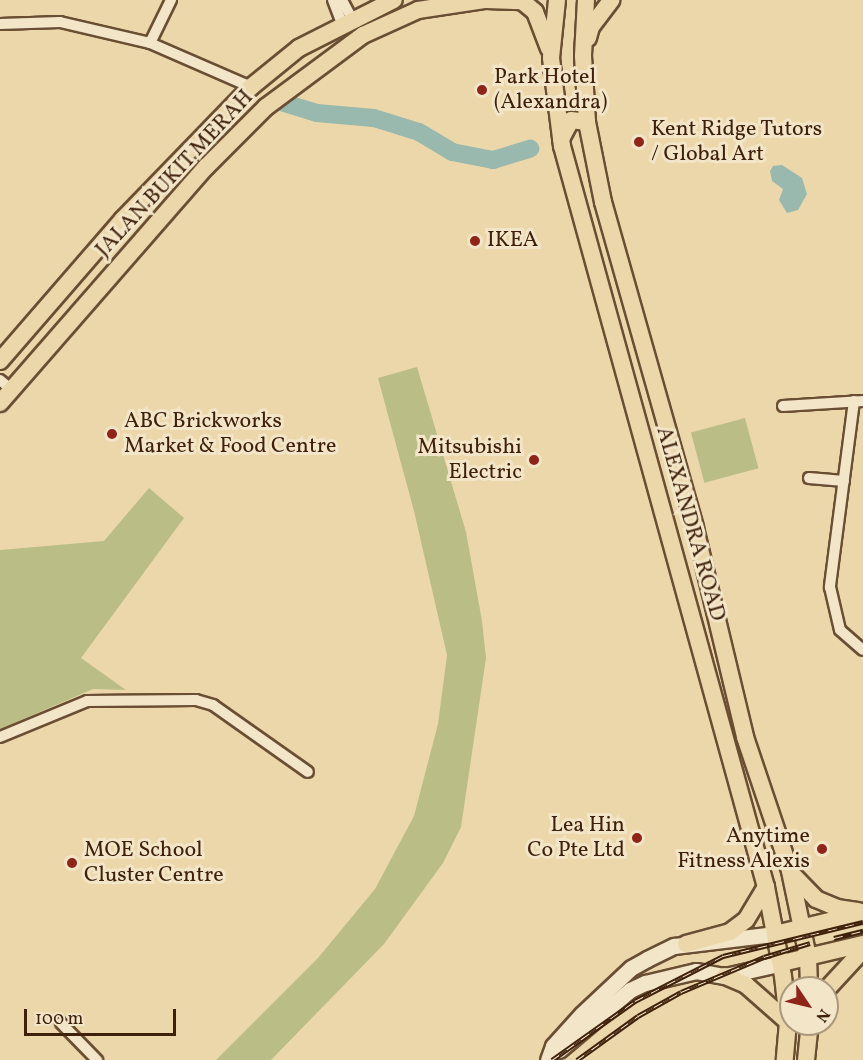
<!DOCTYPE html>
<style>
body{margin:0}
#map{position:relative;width:863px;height:1060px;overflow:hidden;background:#ebd7aa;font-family:Vollkorn,serif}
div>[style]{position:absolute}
.green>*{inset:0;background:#bbbd86;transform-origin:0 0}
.water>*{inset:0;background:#99b8ae}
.river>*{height:18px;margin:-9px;padding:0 9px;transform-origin:9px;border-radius:9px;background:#99b8ae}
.roads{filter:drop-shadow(2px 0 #6a4e33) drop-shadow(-2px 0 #6a4e33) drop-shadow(0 2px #6a4e33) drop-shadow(0 -2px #6a4e33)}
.street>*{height:10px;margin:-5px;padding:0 5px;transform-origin:5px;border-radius:5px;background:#f2e5c8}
.secondary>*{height:15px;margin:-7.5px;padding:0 7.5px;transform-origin:7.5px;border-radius:7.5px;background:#f2e5c8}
.primary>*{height:16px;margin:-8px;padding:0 8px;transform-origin:8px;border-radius:8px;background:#ebd7aa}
.rail>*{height:5px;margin-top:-2.5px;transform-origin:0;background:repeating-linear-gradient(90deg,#f2e5c8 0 9px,#3f210b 0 18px);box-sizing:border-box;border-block:2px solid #3f210b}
.dots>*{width:16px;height:16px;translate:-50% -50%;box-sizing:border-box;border:3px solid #f2e5c8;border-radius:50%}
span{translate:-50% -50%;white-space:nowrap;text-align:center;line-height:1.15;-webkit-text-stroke:6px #f2e5c8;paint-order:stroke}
.poi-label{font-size:22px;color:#3f210b}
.left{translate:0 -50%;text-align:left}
.right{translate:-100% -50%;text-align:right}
.street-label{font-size:22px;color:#3f210b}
.north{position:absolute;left:779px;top:976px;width:60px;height:60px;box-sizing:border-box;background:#f2e5c8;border:2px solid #aa977c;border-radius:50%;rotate:125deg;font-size:16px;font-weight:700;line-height:24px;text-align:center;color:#3f210b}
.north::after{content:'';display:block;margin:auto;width:21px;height:27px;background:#8f2418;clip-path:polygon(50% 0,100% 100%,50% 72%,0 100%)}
.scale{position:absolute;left:24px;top:1009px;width:152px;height:27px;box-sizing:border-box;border:3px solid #3f210b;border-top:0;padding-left:8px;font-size:18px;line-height:21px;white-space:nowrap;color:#3f210b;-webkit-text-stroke:4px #f2e5c8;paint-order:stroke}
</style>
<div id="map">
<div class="green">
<div style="clip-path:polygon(417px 367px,466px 532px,482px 621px,486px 658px,461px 827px,443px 863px,384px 944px,271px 1060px,216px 1060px,318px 958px,375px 889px,414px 816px,438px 724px,447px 655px,414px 511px,378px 378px)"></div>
<div style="left:745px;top:418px;width:52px;height:56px;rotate:75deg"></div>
<div style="clip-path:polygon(149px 488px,184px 518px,81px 658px,126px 690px,93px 689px,0 729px,0 550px,104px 541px)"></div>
</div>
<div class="water">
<div style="clip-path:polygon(782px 165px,802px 178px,807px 194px,798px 210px,787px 213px,779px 200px,783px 189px,772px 181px,770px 171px,773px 166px)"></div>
</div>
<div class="river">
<div style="left:284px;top:103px;width:34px;rotate:17deg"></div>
<div style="left:317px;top:113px;width:57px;rotate:5deg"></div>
<div style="left:374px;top:118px;width:47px;rotate:17.3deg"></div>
<div style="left:419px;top:132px;width:39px;rotate:31deg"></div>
<div style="left:452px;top:152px;width:42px;rotate:11deg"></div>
<div style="left:493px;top:160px;width:39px;rotate:-17deg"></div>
</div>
<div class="roads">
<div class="street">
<div style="left:333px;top:0;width:25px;rotate:69deg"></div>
<div style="left:342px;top:0;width:21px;rotate:62deg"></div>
<div style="left:0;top:24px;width:60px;rotate:-1.9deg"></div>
<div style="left:60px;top:22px;width:92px;rotate:13.1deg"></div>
<div style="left:150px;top:43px;width:110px;rotate:23.5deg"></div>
<div style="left:150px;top:43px;width:48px;rotate:-64deg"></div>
<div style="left:0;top:380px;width:16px;rotate:40deg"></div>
<div style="left:854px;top:401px;width:188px;rotate:97.4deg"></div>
<div style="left:830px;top:587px;width:44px;rotate:76.9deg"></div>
<div style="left:840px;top:630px;width:30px;rotate:41deg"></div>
<div style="left:783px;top:406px;width:80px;rotate:-3.6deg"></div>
<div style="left:809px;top:478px;width:35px;rotate:5deg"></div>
<div style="left:0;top:737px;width:94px;rotate:-22.5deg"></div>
<div style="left:87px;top:701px;width:109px;rotate:-0.5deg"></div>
<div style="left:196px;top:700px;width:18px;rotate:16deg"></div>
<div style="left:213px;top:705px;width:116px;rotate:35.2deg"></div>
<div style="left:61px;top:1023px;width:52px;rotate:45.8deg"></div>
</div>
<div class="secondary">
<div style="left:559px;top:1050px;width:93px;rotate:-40.2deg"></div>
<div style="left:630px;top:990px;width:17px;rotate:-25deg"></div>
<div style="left:645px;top:983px;width:52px;rotate:-13.2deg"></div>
<div style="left:696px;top:971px;width:29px;rotate:10deg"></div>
<div style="left:725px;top:976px;width:58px;rotate:-12.8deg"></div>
<div style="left:548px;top:1060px;width:15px;rotate:-70deg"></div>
<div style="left:553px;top:1046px;width:43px;rotate:-47.8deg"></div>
<div style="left:582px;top:1014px;width:67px;rotate:-43.2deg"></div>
<div style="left:631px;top:968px;width:18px;rotate:-29deg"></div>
<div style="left:647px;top:959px;width:30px;rotate:-26deg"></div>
<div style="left:674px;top:946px;width:102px;rotate:-6.8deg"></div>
</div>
<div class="primary">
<div style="left:486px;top:0;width:36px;rotate:2deg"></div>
<div style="left:522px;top:1px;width:17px;rotate:40deg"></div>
<div style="left:535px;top:12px;width:39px;rotate:69deg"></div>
<div style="left:557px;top:0;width:58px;rotate:95.9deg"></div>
<div style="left:551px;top:58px;width:89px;rotate:82.9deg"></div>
<div style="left:562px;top:146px;width:769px;rotate:74.61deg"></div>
<div style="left:766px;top:887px;width:91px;rotate:79.2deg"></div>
<div style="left:783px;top:976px;width:46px;rotate:83.8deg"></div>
<div style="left:788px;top:1022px;width:38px;rotate:95deg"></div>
<div style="left:586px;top:0;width:56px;rotate:93.1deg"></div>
<div style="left:583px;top:56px;width:66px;rotate:86.5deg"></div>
<div style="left:587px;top:122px;width:82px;rotate:78.7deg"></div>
<div style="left:603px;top:202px;width:339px;rotate:74.2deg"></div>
<div style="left:695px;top:528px;width:215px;rotate:76.5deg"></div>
<div style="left:745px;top:737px;width:141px;rotate:71.4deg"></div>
<div style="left:790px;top:871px;width:88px;rotate:78.2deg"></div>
<div style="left:808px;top:957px;width:31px;rotate:88deg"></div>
<div style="left:588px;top:38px;width:11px;rotate:-75deg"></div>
<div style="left:591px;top:27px;width:34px;rotate:-53deg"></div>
<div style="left:561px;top:139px;width:21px;rotate:-62deg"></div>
<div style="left:571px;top:120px;width:16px;rotate:7deg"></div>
<div style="left:0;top:361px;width:188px;rotate:-49.1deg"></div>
<div style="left:123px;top:219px;width:184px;rotate:-45.9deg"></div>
<div style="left:251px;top:87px;width:62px;rotate:-39.1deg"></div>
<div style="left:299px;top:48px;width:106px;rotate:-26.8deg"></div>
<div style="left:0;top:403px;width:313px;rotate:-48.9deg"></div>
<div style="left:206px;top:167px;width:85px;rotate:-45deg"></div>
<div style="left:266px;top:107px;width:121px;rotate:-36.6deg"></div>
<div style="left:363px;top:35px;width:60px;rotate:-24.4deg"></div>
<div style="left:418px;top:10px;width:67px;rotate:-8.6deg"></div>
<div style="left:792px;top:874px;width:35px;rotate:46deg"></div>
<div style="left:816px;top:899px;width:23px;rotate:23deg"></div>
<div style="left:837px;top:908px;width:22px;rotate:8deg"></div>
<div style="left:775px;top:934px;width:90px;rotate:-13.4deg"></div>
<div style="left:686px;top:944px;width:46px;rotate:-15.3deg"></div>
<div style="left:730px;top:932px;width:20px;rotate:-37deg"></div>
<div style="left:746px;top:920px;width:39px;rotate:-59deg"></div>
<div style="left:782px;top:963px;width:83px;rotate:-13.2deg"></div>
<div style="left:725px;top:976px;width:23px;rotate:23deg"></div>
<div style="left:746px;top:985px;width:56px;rotate:41.4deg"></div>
<div style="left:827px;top:989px;width:53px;rotate:-47.3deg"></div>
<div style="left:806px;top:1060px;width:36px;rotate:-84deg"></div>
</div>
</div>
<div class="rail">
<div style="left:834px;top:938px;width:30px;rotate:-14deg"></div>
<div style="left:552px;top:1060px;width:102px;rotate:-35.4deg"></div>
<div style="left:635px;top:1001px;width:99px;rotate:-27.1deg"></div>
<div style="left:723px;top:956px;width:144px;rotate:-13.7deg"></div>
<div style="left:577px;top:1060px;width:75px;rotate:-35.8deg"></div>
<div style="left:638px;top:1016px;width:49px;rotate:-29.2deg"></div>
<div style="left:681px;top:992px;width:90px;rotate:-22.9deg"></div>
<div style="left:764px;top:957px;width:48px;rotate:-16.9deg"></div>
</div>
<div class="dots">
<div style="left:482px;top:90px;background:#8f2418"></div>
<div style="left:639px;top:142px;background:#8f2418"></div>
<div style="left:475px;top:241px;background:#8f2418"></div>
<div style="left:112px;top:434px;background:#8f2418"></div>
<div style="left:534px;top:460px;background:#8f2418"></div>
<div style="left:637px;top:838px;background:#8f2418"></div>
<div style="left:822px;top:849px;background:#8f2418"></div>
<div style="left:72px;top:863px;background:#8f2418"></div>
</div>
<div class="poi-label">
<span class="left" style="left:494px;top:90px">Park Hotel<br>(Alexandra)</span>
<span class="left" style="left:651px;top:142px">Kent Ridge Tutors<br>/ Global Art</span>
<span class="left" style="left:487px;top:241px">IKEA</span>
<span class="left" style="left:124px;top:434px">ABC Brickworks<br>Market &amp; Food Centre</span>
<span class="right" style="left:522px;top:460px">Mitsubishi<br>Electric</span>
<span class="right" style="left:625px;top:838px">Lea Hin<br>Co Pte Ltd</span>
<span class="right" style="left:810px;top:849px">Anytime<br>Fitness Alexis</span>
<span class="left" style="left:84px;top:863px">MOE School<br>Cluster Centre</span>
</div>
<div class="street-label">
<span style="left:175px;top:174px;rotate:-47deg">JALAN BUKIT MERAH</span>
<span style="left:690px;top:524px;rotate:74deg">ALEXANDRA ROAD</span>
</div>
<div class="north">N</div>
<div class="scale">100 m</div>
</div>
